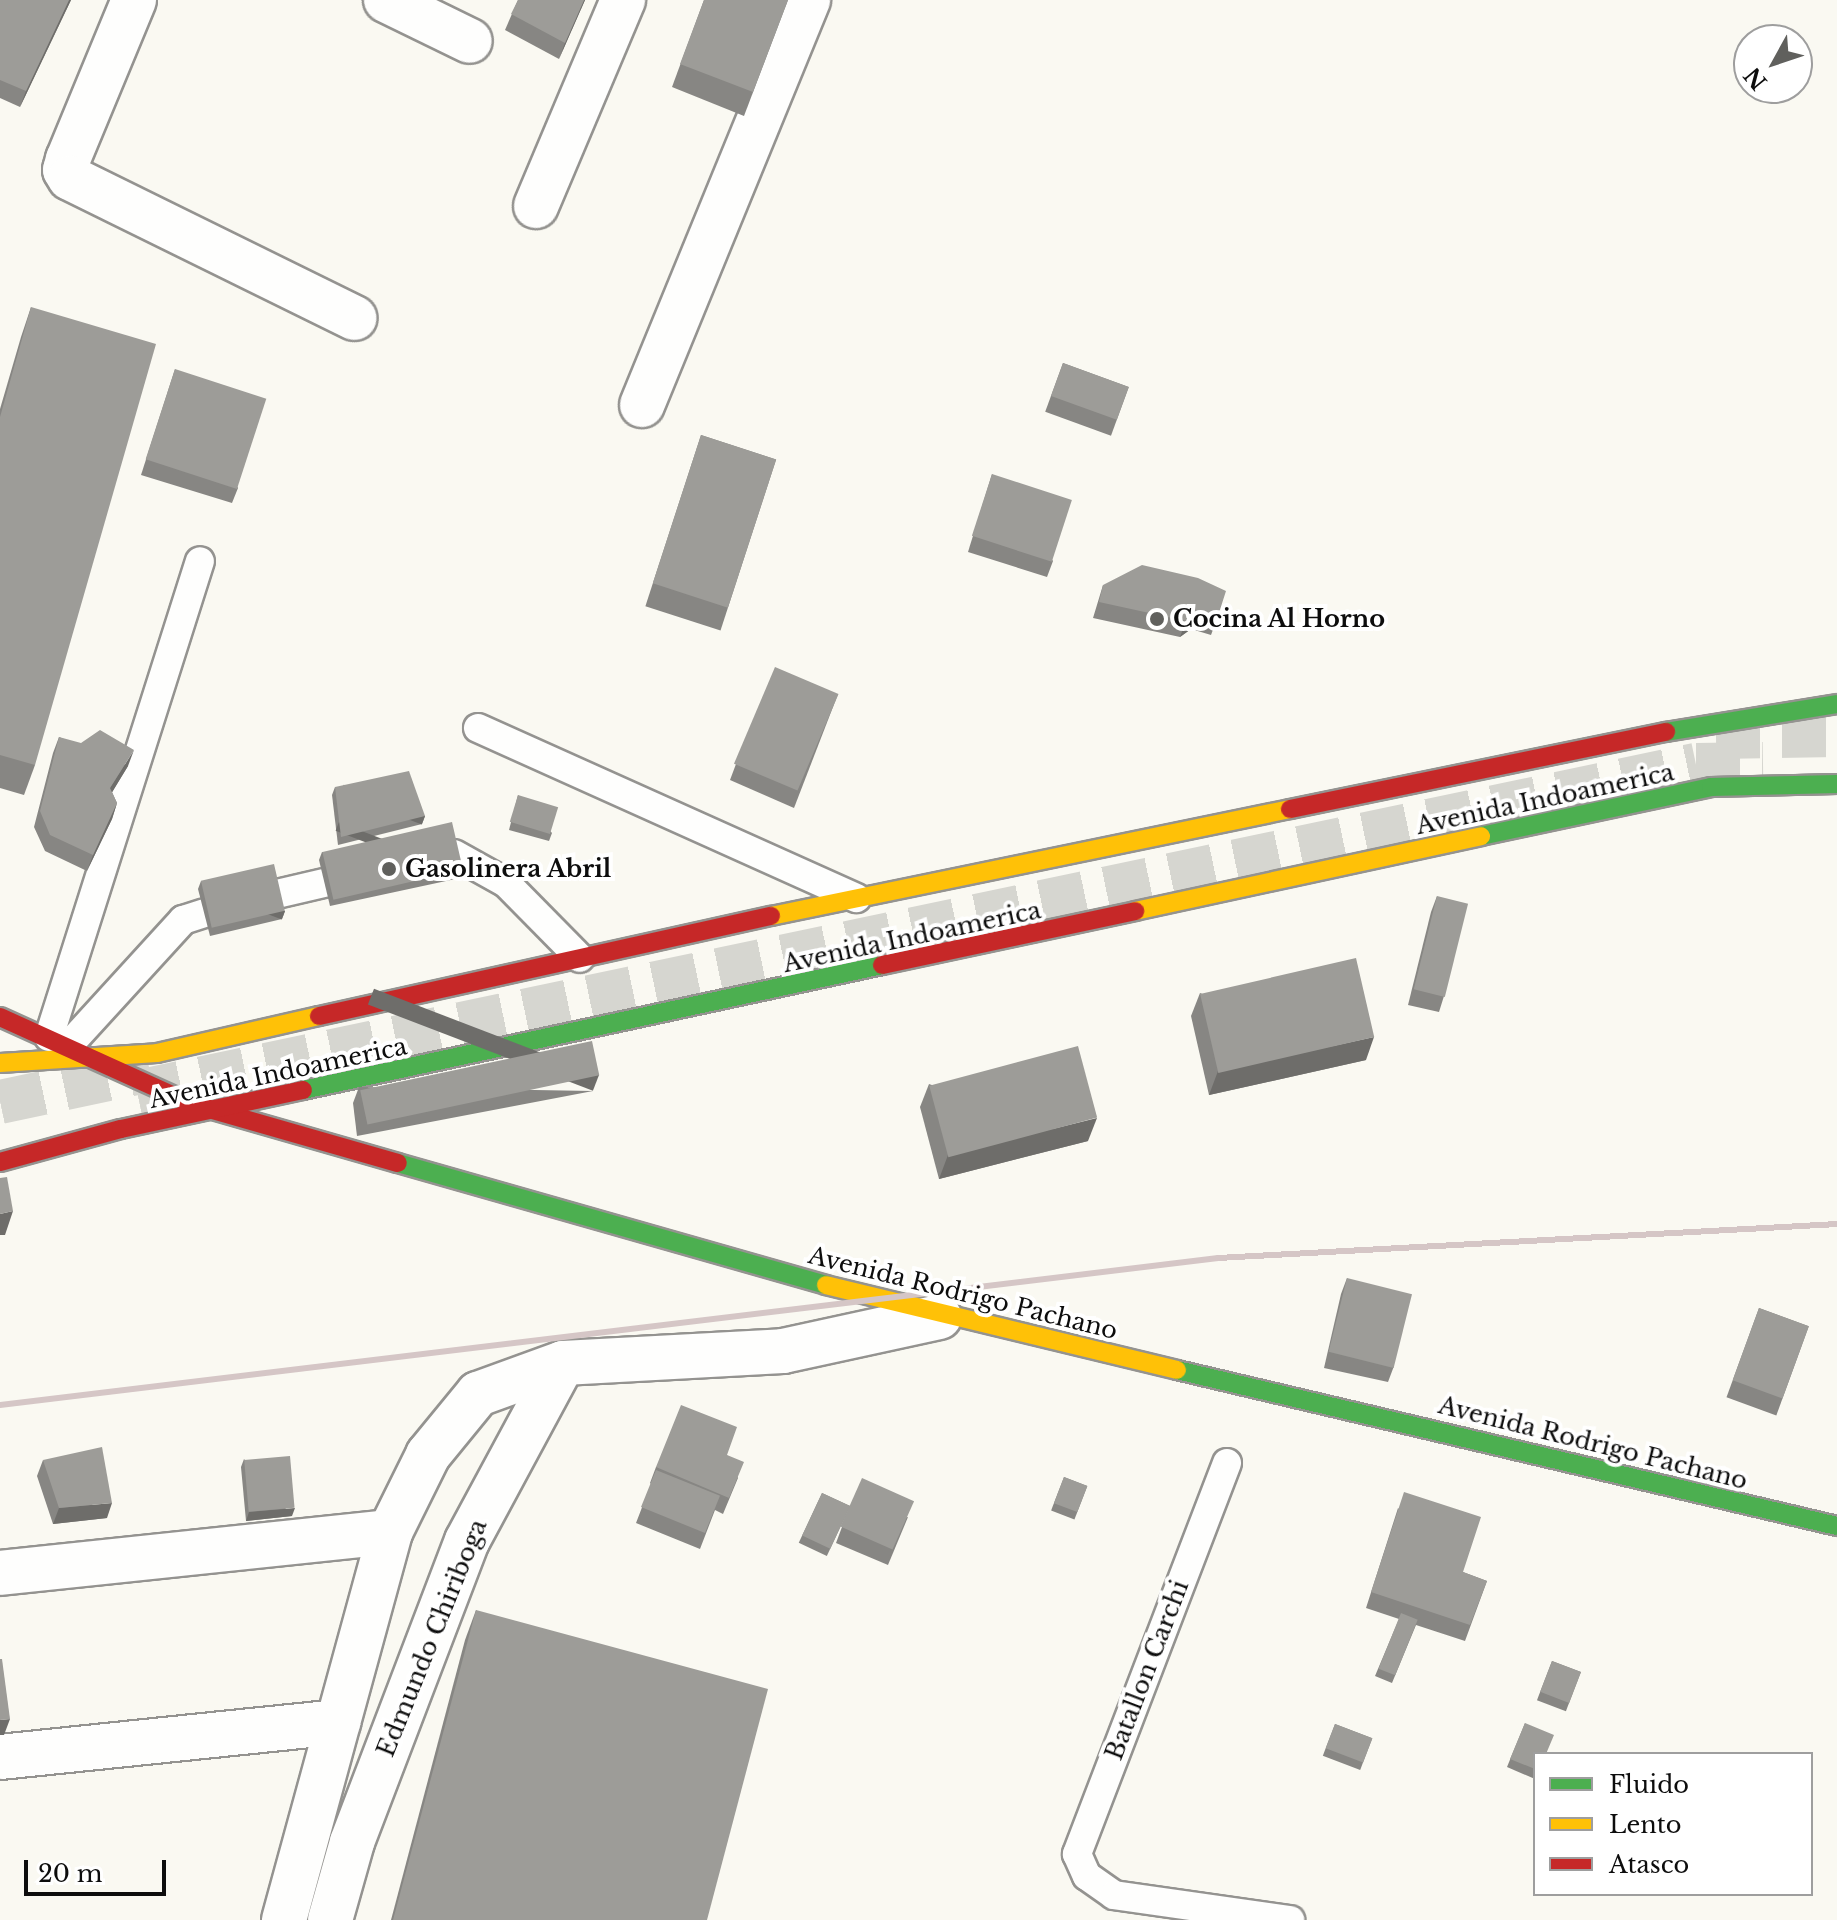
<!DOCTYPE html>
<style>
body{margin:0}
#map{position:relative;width:1837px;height:1920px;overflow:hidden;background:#faf9f2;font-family:"Libre Baskerville",serif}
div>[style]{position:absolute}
.primary-tunnel>*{height:44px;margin-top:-22px;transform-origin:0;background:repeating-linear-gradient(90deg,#d6d6d0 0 44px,transparent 0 66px)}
.roads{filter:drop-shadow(2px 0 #949390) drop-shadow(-2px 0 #949390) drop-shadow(0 2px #949390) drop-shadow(0 -2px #949390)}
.lane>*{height:28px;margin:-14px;padding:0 14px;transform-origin:14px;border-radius:14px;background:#fefefd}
.street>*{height:44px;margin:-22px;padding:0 22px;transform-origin:22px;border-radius:22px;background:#fefefd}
.fast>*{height:18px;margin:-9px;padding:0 9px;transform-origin:9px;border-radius:9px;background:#4caf50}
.slow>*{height:18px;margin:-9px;padding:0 9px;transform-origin:9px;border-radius:9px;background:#ffc107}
.jam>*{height:18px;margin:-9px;padding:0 9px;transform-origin:9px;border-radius:9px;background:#c62828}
.rail>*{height:6px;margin:-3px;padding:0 3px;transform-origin:3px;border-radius:3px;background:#d5c6c6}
.wall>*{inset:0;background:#878683;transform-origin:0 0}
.shaded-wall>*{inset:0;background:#6e6d6a;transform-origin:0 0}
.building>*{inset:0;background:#9d9c98;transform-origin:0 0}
.dots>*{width:22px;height:22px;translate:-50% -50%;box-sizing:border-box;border:4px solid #fff;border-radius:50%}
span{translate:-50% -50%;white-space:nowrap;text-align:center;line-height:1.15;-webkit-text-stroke:8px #fff;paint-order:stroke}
.poi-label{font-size:24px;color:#0d0d0d;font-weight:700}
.left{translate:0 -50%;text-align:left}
.street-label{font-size:24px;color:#0d0d0d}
.legend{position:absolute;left:1533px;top:1752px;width:280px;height:144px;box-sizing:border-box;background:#fff;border:2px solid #9e9e9e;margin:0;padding:10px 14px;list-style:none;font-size:24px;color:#0d0d0d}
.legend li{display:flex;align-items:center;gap:16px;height:40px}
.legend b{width:40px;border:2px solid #9e9e9e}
.north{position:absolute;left:1733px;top:24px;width:80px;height:80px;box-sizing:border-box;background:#fff;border:2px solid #9e9e9e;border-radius:50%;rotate:230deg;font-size:22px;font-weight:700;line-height:32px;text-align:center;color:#0d0d0d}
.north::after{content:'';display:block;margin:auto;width:28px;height:36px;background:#60605d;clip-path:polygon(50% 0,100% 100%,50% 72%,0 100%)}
.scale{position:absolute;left:24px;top:1860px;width:142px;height:36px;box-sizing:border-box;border:4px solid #0d0d0d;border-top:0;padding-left:10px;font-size:24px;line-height:28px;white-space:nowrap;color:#0d0d0d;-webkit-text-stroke:6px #fff;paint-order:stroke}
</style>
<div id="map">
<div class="primary-tunnel">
<div style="left:1716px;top:737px;width:121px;rotate:-0.9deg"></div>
<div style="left:137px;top:1092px;width:1593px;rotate:-11.85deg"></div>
<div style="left:1696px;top:765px;width:67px;rotate:-0.9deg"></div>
<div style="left:0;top:1102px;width:153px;rotate:-12deg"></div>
</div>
<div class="roads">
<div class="lane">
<div style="left:478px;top:728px;width:415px;rotate:24.2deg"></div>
<div style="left:454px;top:854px;width:60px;rotate:29.1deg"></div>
<div style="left:506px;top:883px;width:105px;rotate:45.4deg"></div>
<div style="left:277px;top:894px;width:48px;rotate:-13.2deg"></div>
<div style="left:49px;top:1037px;width:499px;rotate:-72.4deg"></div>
<div style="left:68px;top:1046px;width:171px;rotate:-47.6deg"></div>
<div style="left:183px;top:920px;width:22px;rotate:-18deg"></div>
<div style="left:1227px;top:1463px;width:419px;rotate:111deg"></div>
<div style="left:1077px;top:1854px;width:24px;rotate:66deg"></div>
<div style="left:1087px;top:1876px;width:33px;rotate:35deg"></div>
<div style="left:1114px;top:1895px;width:178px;rotate:8.1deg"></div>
</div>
<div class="street">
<div style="left:134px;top:0;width:172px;rotate:112.5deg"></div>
<div style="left:68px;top:159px;width:11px;rotate:105deg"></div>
<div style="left:65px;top:170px;width:9px;rotate:58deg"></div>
<div style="left:70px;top:178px;width:317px;rotate:26.2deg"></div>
<div style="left:386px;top:0;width:93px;rotate:26deg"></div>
<div style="left:536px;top:206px;width:224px;rotate:-67.1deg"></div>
<div style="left:642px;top:405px;width:438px;rotate:-67.7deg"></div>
<div style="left:0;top:1573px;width:392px;rotate:-6deg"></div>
<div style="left:0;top:1757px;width:340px;rotate:-5.9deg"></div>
<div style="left:284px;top:1920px;width:402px;rotate:-74.7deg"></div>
<div style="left:390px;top:1532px;width:86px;rotate:-63.7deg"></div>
<div style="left:428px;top:1455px;width:79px;rotate:-50.7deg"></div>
<div style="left:478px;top:1394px;width:90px;rotate:-20deg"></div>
<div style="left:330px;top:1920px;width:81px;rotate:-74.2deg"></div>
<div style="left:352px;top:1842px;width:322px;rotate:-69.1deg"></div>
<div style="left:467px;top:1541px;width:202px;rotate:-61.7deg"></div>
<div style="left:563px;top:1363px;width:220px;rotate:-3.1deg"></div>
<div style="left:783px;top:1351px;width:160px;rotate:-12.3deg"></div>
</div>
<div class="fast">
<div style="left:1666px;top:732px;width:173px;rotate:-9.3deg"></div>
<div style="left:1481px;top:836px;width:235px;rotate:-12deg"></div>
<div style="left:1711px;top:787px;width:126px;rotate:-1.4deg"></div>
<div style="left:303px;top:1090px;width:592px;rotate:-12.18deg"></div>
<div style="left:398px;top:1163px;width:445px;rotate:15.9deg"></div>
<div style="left:1177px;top:1370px;width:678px;rotate:13.3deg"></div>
</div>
<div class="slow">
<div style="left:1135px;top:911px;width:354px;rotate:-12.2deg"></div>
<div style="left:771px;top:916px;width:530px;rotate:-11.65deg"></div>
<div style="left:0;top:1063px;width:157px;rotate:-3.6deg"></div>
<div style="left:157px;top:1053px;width:166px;rotate:-12.9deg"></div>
<div style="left:826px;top:1285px;width:361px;rotate:13.6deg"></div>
</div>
<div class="jam">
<div style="left:1290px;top:809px;width:384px;rotate:-11.6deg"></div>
<div style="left:882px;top:965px;width:259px;rotate:-12deg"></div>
<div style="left:319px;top:1016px;width:463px;rotate:-12.5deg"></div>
<div style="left:0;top:1017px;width:211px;rotate:24.4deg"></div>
<div style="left:192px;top:1104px;width:214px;rotate:16deg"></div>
<div style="left:0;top:1162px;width:125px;rotate:-15.3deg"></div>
<div style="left:121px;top:1129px;width:186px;rotate:-12.1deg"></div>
</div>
</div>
<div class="rail">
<div style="left:0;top:1405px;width:1227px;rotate:-6.88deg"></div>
<div style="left:1218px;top:1258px;width:620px;rotate:-3.14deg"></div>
</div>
<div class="wall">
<div style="clip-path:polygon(0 0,71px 0,20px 107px,0 98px)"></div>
<div style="clip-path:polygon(518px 0,585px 0,559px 59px,505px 30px)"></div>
<div style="clip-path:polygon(704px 0,788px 0,744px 116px,672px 87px)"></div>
<div style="clip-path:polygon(31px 307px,35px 765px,24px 795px,0 788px,0 409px,21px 337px)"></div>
<div style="left:1063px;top:363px;width:70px;height:52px;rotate:20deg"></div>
<div style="clip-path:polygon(175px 369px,238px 488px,232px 503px,141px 475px)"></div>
<div style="left:701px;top:435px;width:79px;height:180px;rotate:18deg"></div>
<div style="clip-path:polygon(992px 474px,1053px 561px,1047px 577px,968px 552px)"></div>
<div style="clip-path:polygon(1103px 585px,1217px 619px,1211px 635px,1191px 629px,1180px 637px,1093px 618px)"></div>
<div style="clip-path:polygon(838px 694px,794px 808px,730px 780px,736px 764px)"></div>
<div style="clip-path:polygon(59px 737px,128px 766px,112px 792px,117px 803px,112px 819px,87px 871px,45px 851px,34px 827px,53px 753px)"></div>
<div style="clip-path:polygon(335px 787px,425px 816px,422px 824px,338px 845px,332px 795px)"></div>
<div style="clip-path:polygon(518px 795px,552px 833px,549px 841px,509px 830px)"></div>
<div style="clip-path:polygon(322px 852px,463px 870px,460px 878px,330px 906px,319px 860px)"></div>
<div style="clip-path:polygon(201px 881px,285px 911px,282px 919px,210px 936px,198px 889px)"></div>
<div style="clip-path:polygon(1437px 896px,1444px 996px,1439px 1012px,1408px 1005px,1431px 912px)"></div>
<div style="clip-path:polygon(1200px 993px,1366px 1060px,1209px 1095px,1191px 1016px)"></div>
<div style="clip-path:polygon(929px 1084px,1088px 1141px,939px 1179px,920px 1107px)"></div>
<div style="clip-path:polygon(359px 1087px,593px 1091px,357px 1136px,353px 1103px)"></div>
<div style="clip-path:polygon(1347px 1278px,1394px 1366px,1388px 1382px,1324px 1368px,1341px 1294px)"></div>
<div style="left:1759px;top:1308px;width:53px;height:95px;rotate:20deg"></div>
<div style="clip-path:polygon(727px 1455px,738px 1478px,723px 1514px,715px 1510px,700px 1549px,636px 1523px,651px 1484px,650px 1483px,656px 1467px)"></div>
<div style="clip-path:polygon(244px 1459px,292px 1516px,246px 1521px,241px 1467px)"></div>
<div style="clip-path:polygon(43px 1460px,107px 1518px,53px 1524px,37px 1476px)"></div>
<div style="left:1064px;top:1477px;width:25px;height:36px;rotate:21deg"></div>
<div style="left:822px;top:1493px;width:31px;height:55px;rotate:25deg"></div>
<div style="clip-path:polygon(1398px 1508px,1463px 1572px,1487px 1581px,1465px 1641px,1416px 1625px,1392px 1683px,1375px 1676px,1399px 1619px,1366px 1608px)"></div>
<div style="clip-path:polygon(908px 1517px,888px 1565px,836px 1543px,842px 1527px)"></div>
<div style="clip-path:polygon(476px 1610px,707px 1920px,391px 1920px,465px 1640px)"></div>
<div style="left:1552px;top:1661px;width:31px;height:42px;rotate:21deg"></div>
<div style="clip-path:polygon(1525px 1723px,1535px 1754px,1535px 1779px,1507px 1767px)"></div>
<div style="left:1335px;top:1724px;width:40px;height:34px;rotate:21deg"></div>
</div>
<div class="shaded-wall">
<div style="clip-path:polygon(69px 0,71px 0,20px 107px,26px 91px)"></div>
<div style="clip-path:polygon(584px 0,585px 0,559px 59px,565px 43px)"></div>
<div style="clip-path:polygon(1196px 613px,1191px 629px,1180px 637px,1186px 621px)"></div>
<div style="clip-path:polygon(134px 750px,128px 766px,105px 804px,110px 788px)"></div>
<div style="clip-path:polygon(117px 803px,112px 819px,87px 871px,93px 855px)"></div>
<div style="left:425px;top:816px;width:9px;height:87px;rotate:111deg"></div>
<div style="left:463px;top:870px;width:9px;height:133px;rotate:111deg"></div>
<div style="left:285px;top:911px;width:9px;height:74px;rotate:111deg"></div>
<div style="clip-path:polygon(1374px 1037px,1366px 1060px,1209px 1095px,1218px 1071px)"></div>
<div style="left:599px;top:1075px;width:17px;height:241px;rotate:111deg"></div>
<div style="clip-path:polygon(1097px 1118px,1088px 1141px,939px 1179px,948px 1155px)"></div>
<div style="clip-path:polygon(13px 1211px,5px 1235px,0 1235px,0 1214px)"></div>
<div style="clip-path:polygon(112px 1503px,107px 1518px,53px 1524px,59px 1508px)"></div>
<div style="clip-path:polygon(295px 1508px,292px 1516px,246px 1521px,249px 1512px)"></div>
<div style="clip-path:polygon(10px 1719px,4px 1735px,0 1735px,0 1720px)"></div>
</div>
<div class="building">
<div style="clip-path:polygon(0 0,69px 0,26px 91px,0 80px)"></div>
<div style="clip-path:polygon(518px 0,584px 0,565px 43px,511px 14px)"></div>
<div style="clip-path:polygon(704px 0,788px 0,753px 92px,680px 64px)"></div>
<div style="clip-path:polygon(31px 307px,156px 344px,35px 765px,0 755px,0 417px)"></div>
<div style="left:1063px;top:363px;width:70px;height:35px;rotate:20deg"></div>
<div style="left:175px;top:369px;width:96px;height:95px;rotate:18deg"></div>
<div style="left:701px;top:435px;width:79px;height:156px;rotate:18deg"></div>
<div style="left:992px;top:474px;width:84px;height:65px;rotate:18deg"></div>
<div style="clip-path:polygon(1142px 565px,1198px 578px,1226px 591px,1217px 619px,1196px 613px,1186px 621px,1099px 602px,1103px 585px)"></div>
<div style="left:775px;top:667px;width:69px;height:105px;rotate:23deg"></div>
<div style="clip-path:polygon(100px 730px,134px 750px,110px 788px,117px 803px,93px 855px,50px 835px,40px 811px,59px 737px,81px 743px)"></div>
<div style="clip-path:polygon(409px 771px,425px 816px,341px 837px,335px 787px)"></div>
<div style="left:518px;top:795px;width:42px;height:28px;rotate:17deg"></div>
<div style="left:452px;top:822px;width:49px;height:133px;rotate:77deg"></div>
<div style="left:274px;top:864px;width:48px;height:75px;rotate:77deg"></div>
<div style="left:1437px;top:896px;width:32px;height:96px;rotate:14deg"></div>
<div style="left:1356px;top:958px;width:81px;height:160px;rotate:77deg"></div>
<div style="left:592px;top:1041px;width:35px;height:237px;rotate:78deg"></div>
<div style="left:1078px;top:1046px;width:74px;height:154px;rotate:75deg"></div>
<div style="clip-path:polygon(7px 1177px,13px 1211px,0 1214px,0 1178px)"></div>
<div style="left:1347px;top:1278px;width:67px;height:76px;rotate:14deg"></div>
<div style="left:1759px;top:1308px;width:53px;height:77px;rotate:20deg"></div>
<div style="clip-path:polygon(681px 1405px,737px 1427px,727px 1455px,744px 1462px,729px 1498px,656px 1467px)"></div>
<div style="clip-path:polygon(102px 1447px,112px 1503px,59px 1508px,43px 1460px)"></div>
<div style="left:290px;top:1456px;width:52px;height:46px;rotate:85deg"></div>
<div style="left:656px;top:1470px;width:69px;height:40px;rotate:22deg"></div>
<div style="left:1064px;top:1477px;width:25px;height:28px;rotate:21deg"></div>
<div style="left:862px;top:1478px;width:57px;height:53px;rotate:24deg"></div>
<div style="clip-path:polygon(1404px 1492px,1481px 1517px,1463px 1572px,1487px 1581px,1470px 1625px,1371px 1592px)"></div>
<div style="left:822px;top:1493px;width:31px;height:47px;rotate:25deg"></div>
<div style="clip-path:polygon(476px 1610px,768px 1689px,707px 1920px,393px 1920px)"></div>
<div style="left:1401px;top:1613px;width:18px;height:60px;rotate:22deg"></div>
<div style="clip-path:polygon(0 1659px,2px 1659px,10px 1719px,0 1720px)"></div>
<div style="left:1552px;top:1661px;width:31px;height:33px;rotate:21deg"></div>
<div style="clip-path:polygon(1525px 1723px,1554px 1735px,1546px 1754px,1535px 1754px,1535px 1769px,1510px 1759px)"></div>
<div style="left:1335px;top:1724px;width:40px;height:26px;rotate:21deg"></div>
</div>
<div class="dots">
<div style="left:1157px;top:619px;background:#60605d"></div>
<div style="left:389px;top:869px;background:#60605d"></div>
</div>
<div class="poi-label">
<span class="left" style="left:1173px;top:619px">Cocina Al Horno</span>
<span class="left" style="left:405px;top:869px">Gasolinera Abril</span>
</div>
<div class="street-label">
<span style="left:1545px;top:799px;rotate:-12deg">Avenida Indoamerica</span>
<span style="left:912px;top:937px;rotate:-12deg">Avenida Indoamerica</span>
<span style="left:278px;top:1073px;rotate:-12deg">Avenida Indoamerica</span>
<span style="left:963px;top:1293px;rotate:14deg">Avenida Rodrigo Pachano</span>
<span style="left:1593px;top:1443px;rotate:14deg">Avenida Rodrigo Pachano</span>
<span style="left:432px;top:1638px;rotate:-68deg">Edmundo Chiriboga</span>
<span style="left:1147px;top:1670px;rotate:-69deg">Batallon Carchi</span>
</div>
<ul class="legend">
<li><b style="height:10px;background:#4caf50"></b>Fluido</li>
<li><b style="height:10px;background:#ffc107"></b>Lento</li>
<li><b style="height:10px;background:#c62828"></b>Atasco</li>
</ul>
<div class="north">N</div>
<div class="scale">20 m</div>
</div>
